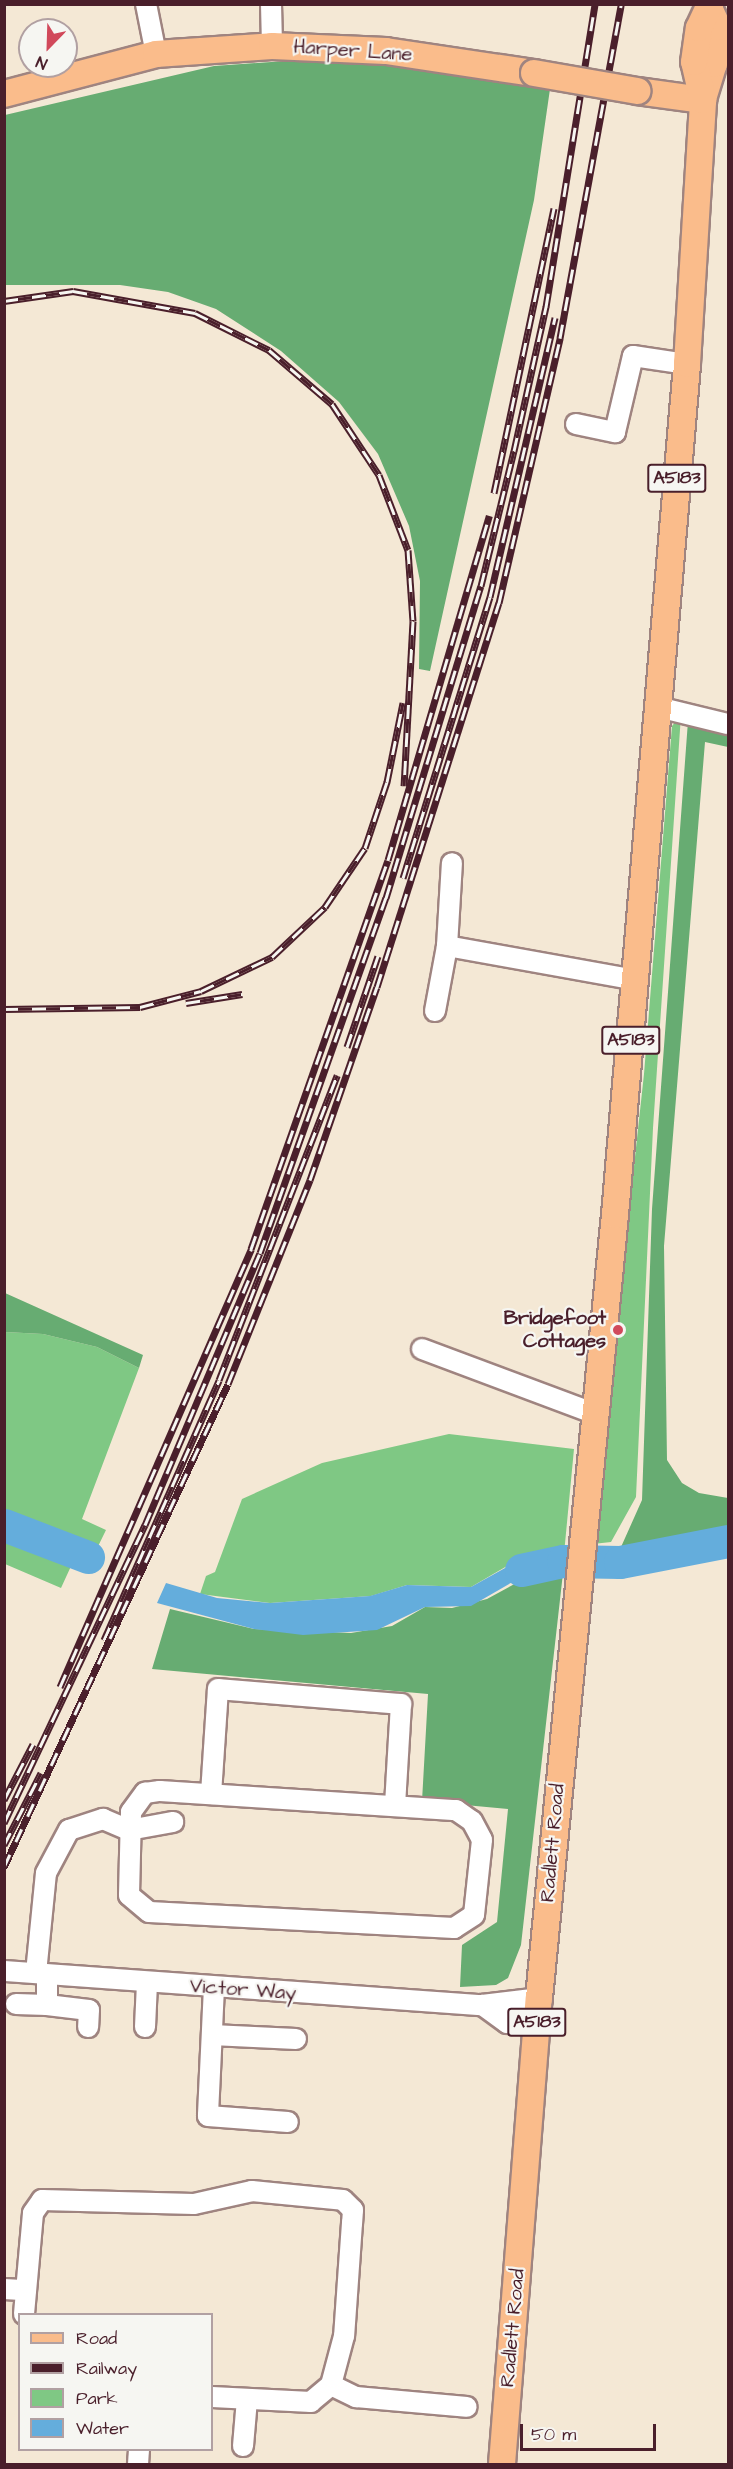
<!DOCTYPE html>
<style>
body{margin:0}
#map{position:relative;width:733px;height:2469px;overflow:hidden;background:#f4e8d5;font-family:"Architects Daughter",sans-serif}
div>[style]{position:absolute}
.green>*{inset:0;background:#7fc884}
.forest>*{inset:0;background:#67ac72}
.water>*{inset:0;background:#64addc}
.river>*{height:33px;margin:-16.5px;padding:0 16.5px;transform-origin:16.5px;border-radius:16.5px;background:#64addc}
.roads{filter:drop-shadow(2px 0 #9f8480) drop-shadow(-2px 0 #9f8480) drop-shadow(0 2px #9f8480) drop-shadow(0 -2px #9f8480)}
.minor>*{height:20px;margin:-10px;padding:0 10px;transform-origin:10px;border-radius:10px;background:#fff}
.major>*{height:26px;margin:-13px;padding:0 13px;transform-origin:13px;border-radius:13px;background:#fabc8b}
.rail>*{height:7px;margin-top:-3.5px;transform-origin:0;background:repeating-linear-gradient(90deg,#f6f6f2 0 14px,#4a1f2b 0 28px);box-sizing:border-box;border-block:2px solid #4a1f2b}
.bridges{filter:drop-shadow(2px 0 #9f8480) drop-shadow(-2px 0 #9f8480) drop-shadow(0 2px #9f8480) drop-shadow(0 -2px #9f8480)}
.major-bridge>*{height:26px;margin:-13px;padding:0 13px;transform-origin:13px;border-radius:13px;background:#fabc8b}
.dots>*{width:16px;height:16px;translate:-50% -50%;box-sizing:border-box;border:3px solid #f6f6f2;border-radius:50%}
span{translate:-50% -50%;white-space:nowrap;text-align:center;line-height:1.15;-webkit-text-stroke:4.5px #f6f6f2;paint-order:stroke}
.shield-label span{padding:2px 4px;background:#f6f6f2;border:2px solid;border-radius:4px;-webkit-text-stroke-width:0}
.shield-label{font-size:18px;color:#4a1f2b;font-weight:700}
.street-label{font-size:20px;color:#4a1f2b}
.poi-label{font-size:20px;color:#4a1f2b;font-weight:700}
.right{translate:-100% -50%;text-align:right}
.frame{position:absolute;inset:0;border:6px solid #4a1f2b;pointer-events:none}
.legend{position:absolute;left:18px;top:2313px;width:195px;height:138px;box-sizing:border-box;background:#f6f6f2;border:2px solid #b1a0a2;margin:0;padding:8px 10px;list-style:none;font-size:18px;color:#4a1f2b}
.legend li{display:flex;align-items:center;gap:12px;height:30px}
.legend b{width:30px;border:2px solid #b1a0a2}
.north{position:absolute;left:18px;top:18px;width:60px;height:60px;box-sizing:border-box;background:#f6f6f2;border:2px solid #b1a0a2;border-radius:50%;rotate:203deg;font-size:16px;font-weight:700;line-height:24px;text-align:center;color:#4a1f2b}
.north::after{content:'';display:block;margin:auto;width:21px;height:27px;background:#d1495b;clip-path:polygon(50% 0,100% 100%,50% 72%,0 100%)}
.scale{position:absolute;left:520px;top:2424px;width:136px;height:27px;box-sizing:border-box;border:3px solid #4a1f2b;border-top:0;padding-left:8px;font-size:18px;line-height:21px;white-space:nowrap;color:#4a1f2b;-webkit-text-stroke:4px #f6f6f2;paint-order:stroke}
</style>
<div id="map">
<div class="green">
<div style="clip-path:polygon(681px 715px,653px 1128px,636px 1497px,611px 1542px,593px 1544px,644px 1074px,672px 726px)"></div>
<div style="clip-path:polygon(5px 1332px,43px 1334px,97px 1347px,139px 1368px,82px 1519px,106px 1530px,86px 1571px,72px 1564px,61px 1588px,5px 1564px)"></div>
<div style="clip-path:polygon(449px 1434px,574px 1449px,564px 1554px,507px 1566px,471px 1587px,407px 1585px,371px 1596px,270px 1603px,200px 1594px,206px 1576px,215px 1572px,242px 1499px,322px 1463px)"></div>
</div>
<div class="forest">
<div style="clip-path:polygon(313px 59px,408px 64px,550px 89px,534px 200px,430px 671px,419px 669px,420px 581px,409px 526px,378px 454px,339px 402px,281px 351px,216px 309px,168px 292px,120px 285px,5px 285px,5px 115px,214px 66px)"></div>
<div style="clip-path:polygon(688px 721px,728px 731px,728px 747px,705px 742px,664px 1246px,667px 1460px,682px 1483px,699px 1493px,728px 1498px,728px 1535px,617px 1556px,642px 1500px,652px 1209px)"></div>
<div style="clip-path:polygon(5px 1293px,143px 1355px,139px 1368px,97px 1347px,43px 1334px,5px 1332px)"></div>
<div style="clip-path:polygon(563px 1573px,521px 1945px,508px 1978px,496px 1985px,460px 1987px,462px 1945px,497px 1922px,508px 1809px,422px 1801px,428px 1694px,152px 1669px,170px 1609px,254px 1629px,351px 1633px,392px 1626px,425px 1607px,452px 1608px,487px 1599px,533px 1574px)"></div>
</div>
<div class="water">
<div style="clip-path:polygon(564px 1554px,563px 1573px,516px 1580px,471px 1606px,425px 1607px,377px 1630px,303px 1635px,254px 1629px,157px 1603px,166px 1583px,217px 1598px,270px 1603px,370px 1596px,407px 1585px,471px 1587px,521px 1559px)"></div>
</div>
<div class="river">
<div style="left:4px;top:1525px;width:90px;rotate:20.9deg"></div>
<div style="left:521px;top:1570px;width:43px;rotate:-12.1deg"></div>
<div style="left:563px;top:1561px;width:57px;rotate:1deg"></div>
<div style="left:620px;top:1562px;width:110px;rotate:-11deg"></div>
</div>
<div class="roads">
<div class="minor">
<div style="left:146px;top:4px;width:51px;rotate:78.7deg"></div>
<div style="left:271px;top:4px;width:42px;rotate:88.6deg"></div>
<div style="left:576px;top:424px;width:40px;rotate:12deg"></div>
<div style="left:615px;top:432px;width:78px;rotate:-76.7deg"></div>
<div style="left:633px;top:356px;width:55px;rotate:8.4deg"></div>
<div style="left:658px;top:707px;width:72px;rotate:13.7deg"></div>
<div style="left:447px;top:946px;width:83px;rotate:-86.6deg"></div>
<div style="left:435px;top:1011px;width:66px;rotate:-79.5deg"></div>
<div style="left:447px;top:946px;width:192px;rotate:10.2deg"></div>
<div style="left:422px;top:1349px;width:183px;rotate:20.5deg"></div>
<div style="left:160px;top:1791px;width:297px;rotate:3.7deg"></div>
<div style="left:456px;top:1810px;width:19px;rotate:35deg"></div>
<div style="left:472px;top:1821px;width:21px;rotate:62deg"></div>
<div style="left:482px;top:1840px;width:75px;rotate:96.1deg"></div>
<div style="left:474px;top:1915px;width:24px;rotate:147deg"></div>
<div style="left:454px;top:1928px;width:305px;rotate:-177deg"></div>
<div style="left:149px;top:1912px;width:26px;rotate:-140deg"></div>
<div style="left:129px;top:1895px;width:83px;rotate:-88.6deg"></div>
<div style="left:131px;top:1812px;width:24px;rotate:-54deg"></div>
<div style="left:145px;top:1793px;width:15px;rotate:-8deg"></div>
<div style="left:211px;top:1794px;width:105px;rotate:-86.2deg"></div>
<div style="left:218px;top:1689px;width:184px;rotate:4.7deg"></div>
<div style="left:401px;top:1704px;width:102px;rotate:93.4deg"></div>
<div style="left:4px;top:1971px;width:479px;rotate:4.1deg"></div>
<div style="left:36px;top:1973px;width:100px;rotate:-84.3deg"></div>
<div style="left:46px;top:1873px;width:49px;rotate:-61.9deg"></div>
<div style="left:69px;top:1830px;width:36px;rotate:-18deg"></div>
<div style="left:103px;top:1819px;width:28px;rotate:23deg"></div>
<div style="left:129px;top:1830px;width:45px;rotate:-10.3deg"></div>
<div style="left:214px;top:1987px;width:129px;rotate:92.7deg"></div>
<div style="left:208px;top:2116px;width:80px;rotate:4.3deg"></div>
<div style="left:16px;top:2004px;width:31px;rotate:2deg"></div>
<div style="left:47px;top:2005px;width:30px;rotate:-90deg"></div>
<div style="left:47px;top:2005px;width:42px;rotate:6.8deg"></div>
<div style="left:89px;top:2010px;width:17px;rotate:93deg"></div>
<div style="left:536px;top:2025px;width:29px;rotate:-176deg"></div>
<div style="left:507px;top:2023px;width:31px;rotate:-144deg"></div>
<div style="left:482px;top:2005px;width:57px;rotate:-7deg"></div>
<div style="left:145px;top:2027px;width:44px;rotate:-87.4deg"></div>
<div style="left:212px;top:2035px;width:84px;rotate:2.7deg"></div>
<div style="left:4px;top:2289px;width:22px;rotate:3deg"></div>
<div style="left:24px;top:2314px;width:101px;rotate:-84.9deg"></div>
<div style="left:33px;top:2213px;width:16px;rotate:-55deg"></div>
<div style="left:42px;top:2200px;width:152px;rotate:1.5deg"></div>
<div style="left:194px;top:2204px;width:59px;rotate:-12.6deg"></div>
<div style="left:252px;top:2191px;width:91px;rotate:5.6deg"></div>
<div style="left:343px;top:2200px;width:14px;rotate:45deg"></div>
<div style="left:353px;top:2210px;width:13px;rotate:94deg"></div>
<div style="left:352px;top:2223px;width:113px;rotate:94deg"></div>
<div style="left:344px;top:2336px;width:51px;rotate:104.9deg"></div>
<div style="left:331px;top:2385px;width:26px;rotate:140deg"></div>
<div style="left:311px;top:2402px;width:99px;rotate:-177.1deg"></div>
<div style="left:331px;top:2385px;width:28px;rotate:26deg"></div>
<div style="left:356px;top:2397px;width:111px;rotate:5.1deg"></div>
<div style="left:243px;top:2446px;width:47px;rotate:-85.1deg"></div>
<div style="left:138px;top:2464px;width:14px;rotate:-86deg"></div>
</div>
<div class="major">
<div style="left:637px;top:91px;width:67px;rotate:7.8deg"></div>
<div style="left:4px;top:94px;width:157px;rotate:-14.7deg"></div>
<div style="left:156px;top:54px;width:116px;rotate:-3.9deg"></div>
<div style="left:272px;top:46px;width:114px;rotate:2.5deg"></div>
<div style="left:386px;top:51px;width:150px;rotate:8.5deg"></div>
<div style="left:703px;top:99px;width:37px;rotate:-73deg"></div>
<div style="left:714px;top:64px;width:37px;rotate:-84deg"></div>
<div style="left:718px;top:27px;width:19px;rotate:-115deg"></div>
<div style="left:502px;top:2464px;width:467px;rotate:-85.5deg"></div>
<div style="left:539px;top:1998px;width:787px;rotate:-84.46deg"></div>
<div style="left:615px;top:1215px;width:854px;rotate:-85.16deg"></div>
<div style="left:687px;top:364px;width:264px;rotate:-86.5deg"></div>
<div style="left:703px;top:100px;width:39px;rotate:-103deg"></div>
<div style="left:694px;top:62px;width:34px;rotate:-82deg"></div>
<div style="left:699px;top:28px;width:26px;rotate:-65deg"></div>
</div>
</div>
<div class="rail">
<div style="left:4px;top:301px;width:70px;rotate:-8.2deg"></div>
<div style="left:73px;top:291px;width:124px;rotate:10.2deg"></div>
<div style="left:195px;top:313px;width:83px;rotate:26.6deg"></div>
<div style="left:269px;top:350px;width:83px;rotate:40.6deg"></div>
<div style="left:332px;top:404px;width:85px;rotate:56.5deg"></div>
<div style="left:379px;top:475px;width:80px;rotate:68.9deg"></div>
<div style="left:408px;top:550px;width:71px;rotate:86deg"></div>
<div style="left:413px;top:621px;width:165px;rotate:93.1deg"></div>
<div style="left:494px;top:493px;width:291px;rotate:-78.1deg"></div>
<div style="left:403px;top:878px;width:294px;rotate:-72.8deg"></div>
<div style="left:490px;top:597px;width:287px;rotate:-76.9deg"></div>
<div style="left:186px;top:1003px;width:57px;rotate:-9.1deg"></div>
<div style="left:4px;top:1009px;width:136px;rotate:-0.8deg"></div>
<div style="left:140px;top:1007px;width:63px;rotate:-14.7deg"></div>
<div style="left:201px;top:991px;width:79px;rotate:-25.6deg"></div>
<div style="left:272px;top:957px;width:73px;rotate:-43.3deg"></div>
<div style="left:325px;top:907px;width:71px;rotate:-55.9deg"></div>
<div style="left:365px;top:848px;width:70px;rotate:-71.6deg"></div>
<div style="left:387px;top:782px;width:81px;rotate:-78.6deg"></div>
<div style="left:347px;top:1047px;width:96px;rotate:-71.2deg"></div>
<div style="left:104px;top:1640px;width:284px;rotate:-66.1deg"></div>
<div style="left:219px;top:1380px;width:327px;rotate:-68.8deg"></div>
<div style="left:60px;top:1687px;width:478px;rotate:-66.4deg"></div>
<div style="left:251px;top:1249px;width:412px;rotate:-70.6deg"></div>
<div style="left:388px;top:860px;width:359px;rotate:-73.6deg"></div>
<div style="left:4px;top:1800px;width:63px;rotate:-62.6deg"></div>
<div style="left:4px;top:1823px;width:330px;rotate:-64.7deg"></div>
<div style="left:145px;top:1525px;width:295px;rotate:-67.1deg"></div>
<div style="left:260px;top:1253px;width:377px;rotate:-70.5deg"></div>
<div style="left:386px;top:898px;width:326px;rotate:-73.1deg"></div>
<div style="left:481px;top:586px;width:139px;rotate:-76.3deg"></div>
<div style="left:514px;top:451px;width:148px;rotate:-77.5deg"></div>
<div style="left:546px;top:307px;width:307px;rotate:-80.8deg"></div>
<div style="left:4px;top:1845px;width:81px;rotate:-62.8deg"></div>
<div style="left:4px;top:1867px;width:532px;rotate:-65.12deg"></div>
<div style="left:228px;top:1384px;width:220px;rotate:-68.1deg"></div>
<div style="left:310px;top:1180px;width:204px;rotate:-70.9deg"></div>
<div style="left:377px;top:987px;width:403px;rotate:-72.4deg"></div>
<div style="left:499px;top:603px;width:272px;rotate:-77deg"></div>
<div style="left:560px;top:338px;width:340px;rotate:-79.6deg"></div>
</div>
<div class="bridges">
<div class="major-bridge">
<div style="left:534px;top:73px;width:105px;rotate:9.9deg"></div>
</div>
</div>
<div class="dots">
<div style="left:618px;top:1330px;background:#d1495b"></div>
</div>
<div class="shield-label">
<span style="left:677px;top:478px">A5183</span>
<span style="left:631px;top:1040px">A5183</span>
<span style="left:537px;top:2022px">A5183</span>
</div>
<div class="street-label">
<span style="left:353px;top:51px;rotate:4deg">Harper Lane</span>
<span style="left:553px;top:1843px;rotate:-85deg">Radlett Road</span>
<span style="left:243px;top:1990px;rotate:4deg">Victor Way</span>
<span style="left:513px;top:2328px;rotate:-85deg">Radlett Road</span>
</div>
<div class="poi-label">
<span class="right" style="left:606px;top:1330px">Bridgefoot<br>Cottages</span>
</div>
<div class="frame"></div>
<ul class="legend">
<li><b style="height:8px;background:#fabc8b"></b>Road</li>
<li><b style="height:8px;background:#4a1f2b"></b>Railway</li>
<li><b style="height:16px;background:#7fc884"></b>Park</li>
<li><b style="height:16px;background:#64addc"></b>Water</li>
</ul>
<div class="north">N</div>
<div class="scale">50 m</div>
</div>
